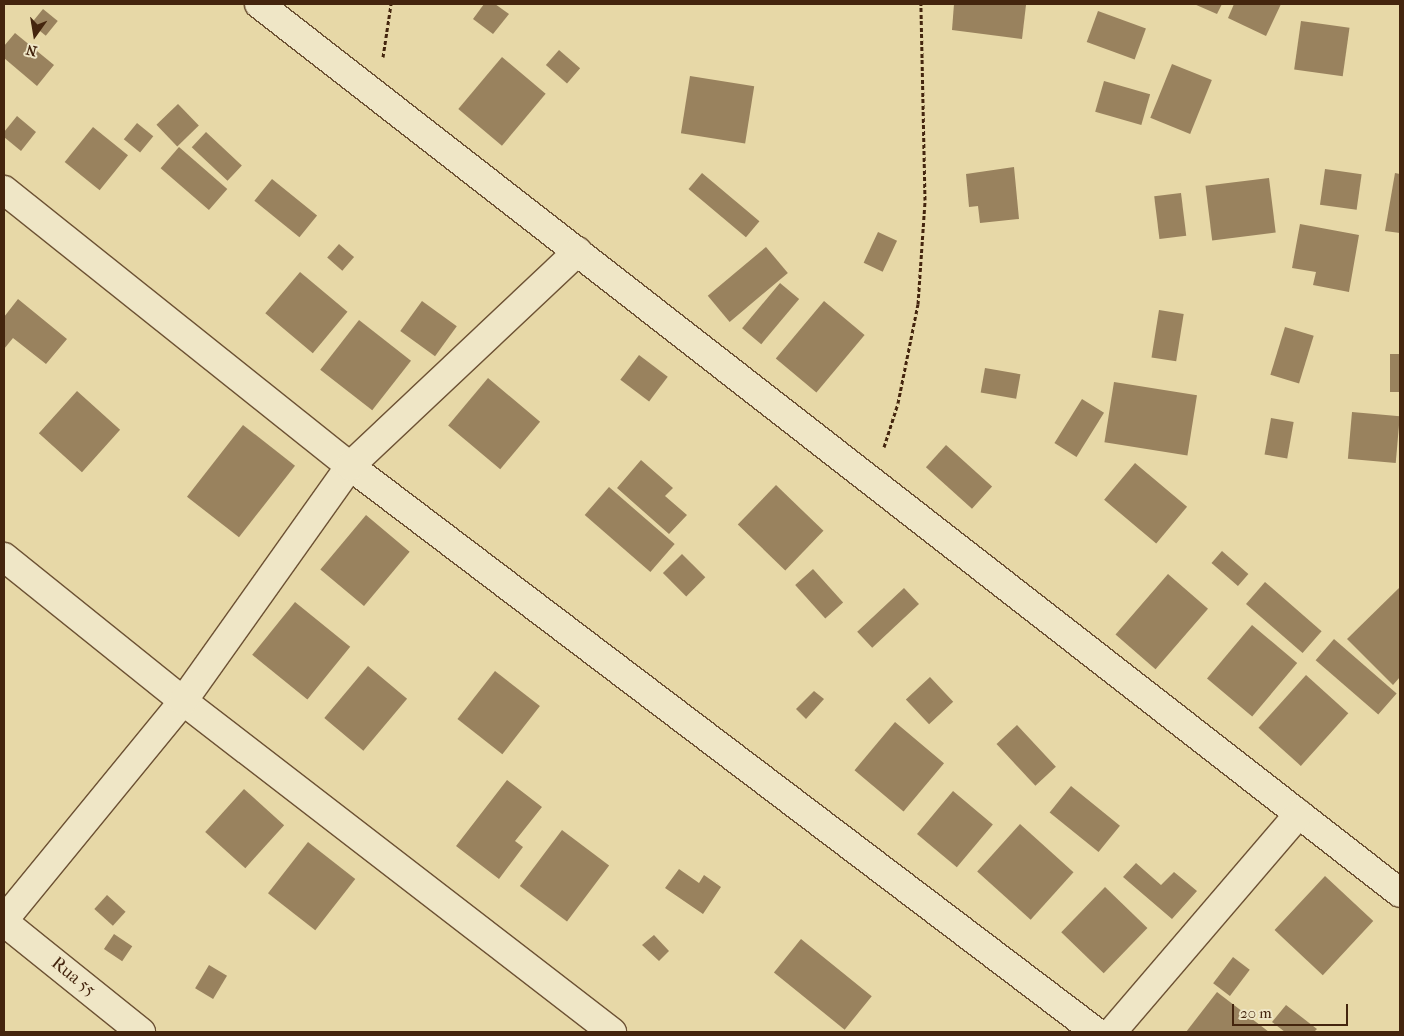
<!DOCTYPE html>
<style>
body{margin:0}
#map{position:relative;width:1404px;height:1036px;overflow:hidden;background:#e7d8a7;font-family:"IM FELL French Canon",serif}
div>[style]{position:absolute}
.building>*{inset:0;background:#99825e;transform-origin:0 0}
.path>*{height:3px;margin-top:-1.5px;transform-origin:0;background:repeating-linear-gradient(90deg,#44250e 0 4px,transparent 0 6.5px)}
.roads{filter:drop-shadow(1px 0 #6d5234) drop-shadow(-1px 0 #6d5234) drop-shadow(0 1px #6d5234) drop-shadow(0 -1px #6d5234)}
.minor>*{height:28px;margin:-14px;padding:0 14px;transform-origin:14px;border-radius:14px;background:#efe6c6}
span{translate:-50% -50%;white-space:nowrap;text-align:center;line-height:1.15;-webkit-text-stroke:4px #efe6c6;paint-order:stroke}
.street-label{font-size:18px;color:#44250e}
.frame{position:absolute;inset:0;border:5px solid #44250e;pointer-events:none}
.north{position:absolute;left:10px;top:10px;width:50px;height:50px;-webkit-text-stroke:4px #efe6c6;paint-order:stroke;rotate:193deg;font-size:14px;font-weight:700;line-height:20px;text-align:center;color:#44250e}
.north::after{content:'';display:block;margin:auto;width:18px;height:22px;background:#44250e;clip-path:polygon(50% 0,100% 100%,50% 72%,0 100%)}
.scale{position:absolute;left:1232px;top:1004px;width:116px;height:22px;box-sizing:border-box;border:2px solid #44250e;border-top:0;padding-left:6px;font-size:15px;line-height:18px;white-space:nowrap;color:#44250e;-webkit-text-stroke:4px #efe6c6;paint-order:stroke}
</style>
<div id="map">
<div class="building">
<div style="clip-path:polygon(484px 4px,495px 4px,509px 14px,493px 34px,473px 19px)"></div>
<div style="clip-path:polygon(954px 4px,1026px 5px,1022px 39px,952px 30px)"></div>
<div style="clip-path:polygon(1194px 4px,1222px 4px,1217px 14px)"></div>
<div style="clip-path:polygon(1234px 4px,1281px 4px,1266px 36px,1228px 18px)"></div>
<div style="left:43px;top:9px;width:19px;height:19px;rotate:39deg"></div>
<div style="left:1098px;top:11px;width:51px;height:33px;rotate:20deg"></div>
<div style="left:1301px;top:21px;width:49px;height:49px;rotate:8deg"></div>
<div style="clip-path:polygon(15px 33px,54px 65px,37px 86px,4px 58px,4px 46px)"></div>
<div style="left:559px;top:50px;width:28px;height:20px;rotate:41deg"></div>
<div style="left:502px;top:57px;width:57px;height:68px;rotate:40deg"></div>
<div style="left:1172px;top:64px;width:43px;height:58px;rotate:22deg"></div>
<div style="left:690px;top:76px;width:65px;height:58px;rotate:9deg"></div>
<div style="left:1104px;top:81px;width:48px;height:32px;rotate:16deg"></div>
<div style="left:178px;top:104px;width:30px;height:30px;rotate:46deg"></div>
<div style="clip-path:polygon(17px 116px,36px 132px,21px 151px,4px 137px,4px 132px)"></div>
<div style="left:137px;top:123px;width:21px;height:21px;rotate:39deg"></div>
<div style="left:93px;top:127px;width:45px;height:45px;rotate:39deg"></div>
<div style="left:206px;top:132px;width:49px;height:21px;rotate:43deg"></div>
<div style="left:179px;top:147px;width:64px;height:28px;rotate:41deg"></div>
<div style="clip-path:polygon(1014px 167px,1019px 219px,980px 223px,978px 206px,969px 207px,966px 174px)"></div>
<div style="left:1325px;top:169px;width:37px;height:36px;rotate:8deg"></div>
<div style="left:702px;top:173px;width:75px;height:21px;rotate:40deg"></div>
<div style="clip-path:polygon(1395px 173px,1400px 174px,1400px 233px,1385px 231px)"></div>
<div style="left:1269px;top:178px;width:55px;height:64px;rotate:83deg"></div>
<div style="left:272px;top:179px;width:58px;height:28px;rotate:39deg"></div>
<div style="left:1181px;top:193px;width:43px;height:27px;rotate:83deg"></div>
<div style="clip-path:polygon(1300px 224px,1359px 235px,1349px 292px,1313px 285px,1316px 272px,1292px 268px)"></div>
<div style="left:878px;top:232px;width:21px;height:34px;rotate:25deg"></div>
<div style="left:339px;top:244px;width:20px;height:18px;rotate:41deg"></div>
<div style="left:766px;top:247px;width:34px;height:76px;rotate:50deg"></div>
<div style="left:300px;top:272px;width:62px;height:54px;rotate:40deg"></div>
<div style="left:780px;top:283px;width:25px;height:59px;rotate:40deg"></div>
<div style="clip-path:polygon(18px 299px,67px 339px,46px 364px,13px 338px,4px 349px,4px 317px)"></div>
<div style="left:422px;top:301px;width:43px;height:37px;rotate:36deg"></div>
<div style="left:824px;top:301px;width:53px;height:75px;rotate:40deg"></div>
<div style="left:1159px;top:310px;width:25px;height:48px;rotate:9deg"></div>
<div style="left:359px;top:320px;width:66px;height:63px;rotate:38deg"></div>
<div style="left:1285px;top:327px;width:30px;height:50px;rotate:17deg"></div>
<div style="left:1390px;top:354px;width:10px;height:38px"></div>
<div style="left:639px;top:355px;width:36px;height:31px;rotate:37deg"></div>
<div style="left:985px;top:368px;width:36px;height:25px;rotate:10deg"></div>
<div style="left:488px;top:378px;width:68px;height:62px;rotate:40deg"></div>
<div style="left:1114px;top:382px;width:84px;height:61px;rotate:9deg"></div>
<div style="left:77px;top:391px;width:58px;height:57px;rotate:42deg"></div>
<div style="left:1082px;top:399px;width:26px;height:52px;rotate:32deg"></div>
<div style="left:1352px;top:412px;width:48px;height:47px;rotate:5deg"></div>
<div style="left:1271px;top:418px;width:23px;height:37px;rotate:10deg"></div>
<div style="left:243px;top:425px;width:66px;height:91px;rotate:38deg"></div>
<div style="left:946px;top:445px;width:62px;height:30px;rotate:42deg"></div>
<div style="clip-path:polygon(641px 460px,673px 488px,665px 496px,687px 515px,669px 534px,617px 488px)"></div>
<div style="left:1135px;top:463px;width:68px;height:48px;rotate:40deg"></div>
<div style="left:776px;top:485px;width:66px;height:55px;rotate:44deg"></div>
<div style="left:609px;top:487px;width:87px;height:37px;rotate:41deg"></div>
<div style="left:366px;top:515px;width:57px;height:71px;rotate:40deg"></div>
<div style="left:1222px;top:551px;width:35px;height:16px;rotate:41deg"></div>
<div style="left:682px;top:554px;width:33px;height:27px;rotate:45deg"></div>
<div style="left:813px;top:569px;width:45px;height:24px;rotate:48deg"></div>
<div style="left:1168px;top:574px;width:53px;height:80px;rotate:41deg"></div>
<div style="left:1265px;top:582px;width:75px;height:29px;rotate:41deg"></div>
<div style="clip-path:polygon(1400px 587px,1400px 677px,1393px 685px,1347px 639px)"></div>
<div style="left:904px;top:588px;width:22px;height:64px;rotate:47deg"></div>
<div style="left:295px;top:602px;width:71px;height:68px;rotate:39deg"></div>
<div style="left:1252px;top:625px;width:59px;height:70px;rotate:40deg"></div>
<div style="left:1334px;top:639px;width:83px;height:28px;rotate:41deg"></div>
<div style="left:368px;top:666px;width:51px;height:68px;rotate:40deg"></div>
<div style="left:495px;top:671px;width:57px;height:61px;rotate:38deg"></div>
<div style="left:1306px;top:675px;width:57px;height:71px;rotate:42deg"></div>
<div style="left:930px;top:677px;width:34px;height:33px;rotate:47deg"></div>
<div style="clip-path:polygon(814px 691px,824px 699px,806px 719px,796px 709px)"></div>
<div style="left:895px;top:722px;width:64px;height:63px;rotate:40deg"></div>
<div style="left:1017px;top:725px;width:57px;height:28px;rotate:47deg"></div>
<div style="clip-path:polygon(507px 780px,542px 807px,515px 841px,523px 847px,499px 879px,456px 846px)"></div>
<div style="left:1071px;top:786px;width:63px;height:34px;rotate:39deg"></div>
<div style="left:244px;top:789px;width:54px;height:58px;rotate:42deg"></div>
<div style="left:953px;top:791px;width:52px;height:56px;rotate:40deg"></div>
<div style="left:1020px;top:824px;width:72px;height:64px;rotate:42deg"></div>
<div style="left:562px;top:830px;width:59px;height:70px;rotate:37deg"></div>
<div style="left:308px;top:842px;width:60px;height:65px;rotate:38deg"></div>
<div style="clip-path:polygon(1136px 863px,1161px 885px,1174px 872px,1197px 891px,1172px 919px,1123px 877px)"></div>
<div style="clip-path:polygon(679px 869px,699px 883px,704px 875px,721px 887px,703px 914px,665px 888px)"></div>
<div style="left:1325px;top:876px;width:66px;height:74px;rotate:43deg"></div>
<div style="left:1105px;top:887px;width:59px;height:63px;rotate:44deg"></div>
<div style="left:107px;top:895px;width:25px;height:19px;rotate:42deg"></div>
<div style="left:114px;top:934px;width:22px;height:18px;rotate:34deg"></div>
<div style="clip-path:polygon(654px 935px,669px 951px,659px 961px,642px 945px)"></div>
<div style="left:801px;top:939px;width:91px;height:43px;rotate:39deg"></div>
<div style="left:1233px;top:957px;width:21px;height:33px;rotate:37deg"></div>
<div style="left:209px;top:965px;width:21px;height:27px;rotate:31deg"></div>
<div style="clip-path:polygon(1217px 992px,1269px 1032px,1186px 1032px)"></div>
<div style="clip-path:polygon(1286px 1005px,1317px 1029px,1314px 1032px,1285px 1032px,1272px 1022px)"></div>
</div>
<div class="path">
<div style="left:383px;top:57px;width:54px;rotate:-81.4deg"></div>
<div style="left:884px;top:447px;width:46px;rotate:-72.3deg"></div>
<div style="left:898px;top:403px;width:101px;rotate:-78.6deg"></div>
<div style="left:918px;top:304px;width:104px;rotate:-86.1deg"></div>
<div style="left:925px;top:200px;width:196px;rotate:-91.2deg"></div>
</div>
<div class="roads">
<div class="minor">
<div style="left:259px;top:4px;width:1446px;rotate:37.92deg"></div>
<div style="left:4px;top:190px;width:443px;rotate:38.6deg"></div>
<div style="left:350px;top:466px;width:936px;rotate:37.19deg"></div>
<div style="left:4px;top:557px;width:230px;rotate:38.8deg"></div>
<div style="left:183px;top:701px;width:542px;rotate:37.65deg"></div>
<div style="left:4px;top:920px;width:283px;rotate:-50.7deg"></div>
<div style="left:183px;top:701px;width:288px;rotate:-54.6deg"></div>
<div style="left:350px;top:466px;width:313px;rotate:-43.3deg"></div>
<div style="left:4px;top:922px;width:176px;rotate:38.8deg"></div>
<div style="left:1112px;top:1032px;width:287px;rotate:-49.4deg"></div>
</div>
</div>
<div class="street-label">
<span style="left:73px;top:977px;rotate:39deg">Rua 55</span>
</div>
<div class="frame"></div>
<div class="north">N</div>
<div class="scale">20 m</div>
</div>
